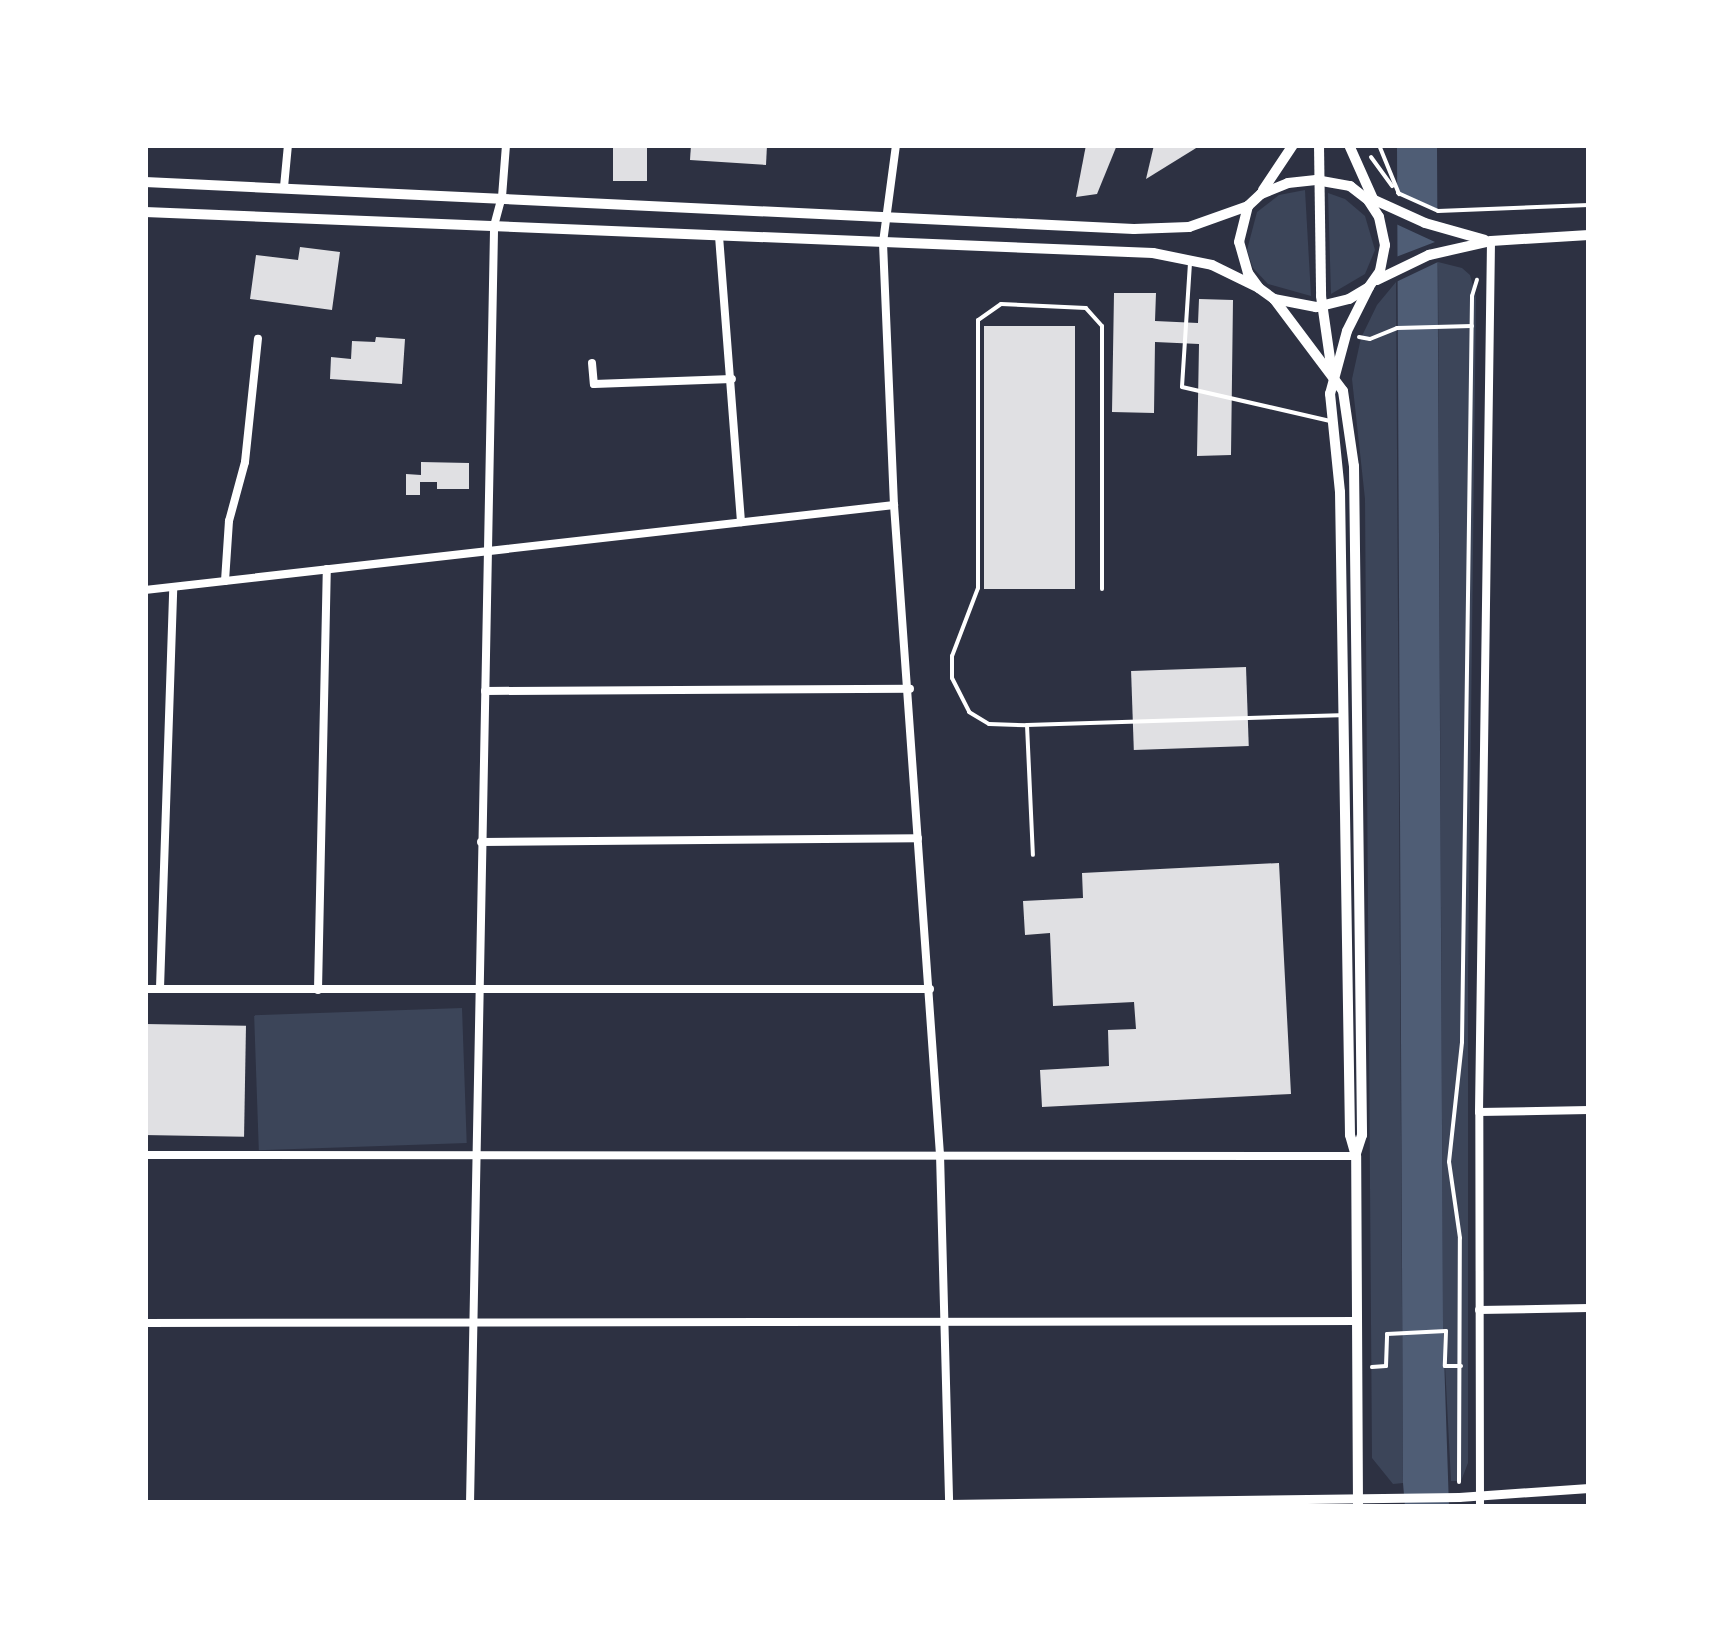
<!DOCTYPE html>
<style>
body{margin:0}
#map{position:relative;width:1734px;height:1652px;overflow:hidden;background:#2d3142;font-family:Rubik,sans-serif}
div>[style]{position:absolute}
.green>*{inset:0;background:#3c4559;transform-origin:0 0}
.water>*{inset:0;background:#4f5d75}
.pier>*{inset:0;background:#2d3142}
.building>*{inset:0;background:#e0e0e3;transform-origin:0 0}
.path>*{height:4px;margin:-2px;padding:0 2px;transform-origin:2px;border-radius:2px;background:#fff}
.service>*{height:4px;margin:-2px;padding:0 2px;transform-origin:2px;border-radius:2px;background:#fff}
.minor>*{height:8px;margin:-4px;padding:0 4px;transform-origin:4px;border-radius:4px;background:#fff}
.tertiary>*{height:9px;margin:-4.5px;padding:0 4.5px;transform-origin:4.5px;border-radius:4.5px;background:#fff}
.secondary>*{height:10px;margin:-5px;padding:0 5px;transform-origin:5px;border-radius:5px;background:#fff}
span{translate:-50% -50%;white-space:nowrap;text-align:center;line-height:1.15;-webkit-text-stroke:10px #fff;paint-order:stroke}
.frame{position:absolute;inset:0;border:148px solid #fff;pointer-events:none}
</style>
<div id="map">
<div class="green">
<div style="clip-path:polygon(1305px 190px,1311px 296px,1268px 284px,1253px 268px,1247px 250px,1257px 212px,1279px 195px)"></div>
<div style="clip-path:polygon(1328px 193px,1345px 199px,1365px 216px,1375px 250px,1365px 274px,1331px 294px)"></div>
<div style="clip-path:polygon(1438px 262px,1462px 268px,1470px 275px,1476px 297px,1468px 979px,1468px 1463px,1461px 1481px,1451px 1481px,1443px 1326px)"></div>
<div style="clip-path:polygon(1396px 282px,1403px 1483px,1393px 1484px,1372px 1458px,1365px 499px,1352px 379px,1361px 338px,1377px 305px)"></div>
<div style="left:462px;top:1008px;width:135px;height:208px;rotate:88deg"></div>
</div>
<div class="water">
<div style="clip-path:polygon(1397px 145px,1437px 145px,1443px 1326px,1449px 1507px,1405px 1507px,1403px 1483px)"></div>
</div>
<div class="pier">
<div style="clip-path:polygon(1396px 191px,1438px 209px,1438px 262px,1396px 282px,1396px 257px,1435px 242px,1396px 224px)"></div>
</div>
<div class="building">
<div style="left:613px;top:145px;width:34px;height:36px"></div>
<div style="clip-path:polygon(691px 145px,767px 145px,766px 165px,690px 160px)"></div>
<div style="clip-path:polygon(1086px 145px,1117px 145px,1097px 194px,1076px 197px)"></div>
<div style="clip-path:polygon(1154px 145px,1201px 145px,1146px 179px)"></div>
<div style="clip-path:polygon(300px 247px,340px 252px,332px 310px,250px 299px,256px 255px,298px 260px)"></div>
<div style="clip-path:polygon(1114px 293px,1156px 293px,1155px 321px,1198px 323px,1199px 299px,1233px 300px,1231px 455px,1197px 456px,1199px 344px,1155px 342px,1154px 413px,1112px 412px)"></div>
<div style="left:984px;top:326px;width:91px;height:263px"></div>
<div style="clip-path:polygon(376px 337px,405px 339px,402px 384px,330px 379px,331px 357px,351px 359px,352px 341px,375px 342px)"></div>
<div style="clip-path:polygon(421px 462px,469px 463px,469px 489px,437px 489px,437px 482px,420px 482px,420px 495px,406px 495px,406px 474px,421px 475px)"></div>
<div style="left:1246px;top:667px;width:79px;height:115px;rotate:88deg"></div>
<div style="clip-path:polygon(1279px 863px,1291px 1094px,1042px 1107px,1040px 1070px,1109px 1066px,1108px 1030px,1136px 1029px,1134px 1002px,1053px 1006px,1050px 933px,1025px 935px,1023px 901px,1083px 898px,1082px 873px)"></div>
<div style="left:145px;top:1024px;width:101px;height:111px;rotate:1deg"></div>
</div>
<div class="path">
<div style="left:1379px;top:145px;width:53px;rotate:67.8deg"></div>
<div style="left:1371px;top:157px;width:36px;rotate:54deg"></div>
<div style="left:1398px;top:193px;width:44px;rotate:24.2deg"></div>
<div style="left:1438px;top:211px;width:151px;rotate:-2.3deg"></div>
<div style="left:1359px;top:337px;width:11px;rotate:10deg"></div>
<div style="left:1370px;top:339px;width:29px;rotate:-22deg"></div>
<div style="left:1397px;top:328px;width:75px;rotate:-1.5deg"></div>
<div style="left:1372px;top:1367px;width:14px;rotate:-4deg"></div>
<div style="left:1386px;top:1366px;width:32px;rotate:-88deg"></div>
<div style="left:1387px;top:1334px;width:59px;rotate:-2.9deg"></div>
<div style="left:1446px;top:1331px;width:35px;rotate:92deg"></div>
<div style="left:1445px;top:1366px;width:16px"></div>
<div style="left:1459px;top:1482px;width:244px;rotate:-89.8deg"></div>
<div style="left:1460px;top:1238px;width:77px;rotate:-98.2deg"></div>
<div style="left:1449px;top:1162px;width:121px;rotate:-83.8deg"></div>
<div style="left:1462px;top:1042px;width:746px;rotate:-89.23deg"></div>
<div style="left:1472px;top:296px;width:17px;rotate:-73deg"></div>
</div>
<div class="service">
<div style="left:1190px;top:263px;width:124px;rotate:93.7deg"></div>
<div style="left:1182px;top:387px;width:152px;rotate:12.9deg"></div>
<div style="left:1102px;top:589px;width:263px;rotate:-90deg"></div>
<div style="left:1102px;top:326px;width:24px;rotate:-132deg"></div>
<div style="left:1086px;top:308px;width:85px;rotate:-177.3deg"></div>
<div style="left:1001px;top:304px;width:28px;rotate:145deg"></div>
<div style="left:978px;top:320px;width:268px;rotate:90deg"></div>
<div style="left:978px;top:588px;width:73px;rotate:110.9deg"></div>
<div style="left:952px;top:656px;width:22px;rotate:90deg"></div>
<div style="left:952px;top:678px;width:38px;rotate:63deg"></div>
<div style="left:969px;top:712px;width:23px;rotate:31deg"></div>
<div style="left:989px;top:724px;width:38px;rotate:2deg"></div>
<div style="left:1027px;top:725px;width:312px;rotate:-1.8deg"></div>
<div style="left:1027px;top:725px;width:130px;rotate:87.4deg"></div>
</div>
<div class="minor">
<div style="left:896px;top:145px;width:99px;rotate:97.6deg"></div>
<div style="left:883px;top:243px;width:262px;rotate:87.6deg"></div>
<div style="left:894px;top:505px;width:651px;rotate:85.95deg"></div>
<div style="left:940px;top:1154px;width:350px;rotate:88.5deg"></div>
<div style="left:284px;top:187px;width:42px;rotate:-84.6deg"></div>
<div style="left:719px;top:236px;width:287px;rotate:85.6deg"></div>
<div style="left:592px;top:363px;width:21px;rotate:85deg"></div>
<div style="left:594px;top:384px;width:138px;rotate:-2.1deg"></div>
<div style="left:225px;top:581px;width:60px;rotate:-86.2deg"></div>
<div style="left:229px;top:521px;width:61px;rotate:-74.8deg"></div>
<div style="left:245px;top:462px;width:124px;rotate:-84deg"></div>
<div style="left:145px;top:590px;width:754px;rotate:-6.47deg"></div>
<div style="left:485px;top:691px;width:425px;rotate:-0.3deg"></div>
<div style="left:481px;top:842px;width:437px;rotate:-0.5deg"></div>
<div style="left:160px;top:988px;width:401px;rotate:-88.1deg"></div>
<div style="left:145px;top:989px;width:785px"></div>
<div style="left:318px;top:990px;width:421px;rotate:-88.8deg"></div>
<div style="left:1479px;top:1112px;width:110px;rotate:-1deg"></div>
<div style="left:145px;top:1155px;width:1211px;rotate:0.05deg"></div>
<div style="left:1479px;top:1310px;width:110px;rotate:-1deg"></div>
<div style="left:145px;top:1323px;width:1212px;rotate:-0.09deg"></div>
<div style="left:470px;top:1504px;width:1278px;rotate:-88.92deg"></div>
<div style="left:494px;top:226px;width:30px;rotate:-75deg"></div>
<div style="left:502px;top:197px;width:52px;rotate:-85.6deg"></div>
<div style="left:1480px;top:1507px;width:395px;rotate:-90.1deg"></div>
<div style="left:1479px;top:1112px;width:871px;rotate:-89.21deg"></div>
</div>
<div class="tertiary">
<div style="left:145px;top:1504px;width:804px"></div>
<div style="left:949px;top:1504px;width:510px;rotate:-0.79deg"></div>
<div style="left:1459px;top:1497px;width:130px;rotate:-4deg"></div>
</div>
<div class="secondary">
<div style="left:1319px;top:145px;width:151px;rotate:89.2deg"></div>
<div style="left:1321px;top:296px;width:77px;rotate:81.8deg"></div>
<div style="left:1349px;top:145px;width:64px;rotate:65.9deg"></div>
<div style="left:1316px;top:180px;width:35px;rotate:10deg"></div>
<div style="left:1350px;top:186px;width:23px;rotate:38deg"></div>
<div style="left:1368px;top:200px;width:20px;rotate:57deg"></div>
<div style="left:1379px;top:217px;width:29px;rotate:78deg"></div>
<div style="left:1385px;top:245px;width:26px;rotate:101deg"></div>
<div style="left:1380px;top:271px;width:19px;rotate:125deg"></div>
<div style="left:1369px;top:287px;width:23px;rotate:149deg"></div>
<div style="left:1349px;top:299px;width:34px;rotate:166deg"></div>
<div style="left:1316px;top:307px;width:43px;rotate:-169.2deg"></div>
<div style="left:1274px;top:299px;width:19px;rotate:-144deg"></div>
<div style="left:1259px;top:288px;width:19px;rotate:-126deg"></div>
<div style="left:1248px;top:273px;width:32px;rotate:-106deg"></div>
<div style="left:1239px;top:242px;width:37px;rotate:-76deg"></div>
<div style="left:1248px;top:206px;width:18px;rotate:-43deg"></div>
<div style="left:1261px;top:194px;width:29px;rotate:-22deg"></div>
<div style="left:1288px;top:183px;width:28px;rotate:-6deg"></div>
<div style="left:145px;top:182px;width:990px;rotate:2.72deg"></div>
<div style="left:1134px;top:229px;width:55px;rotate:-2.1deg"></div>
<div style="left:1189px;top:227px;width:63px;rotate:-19.6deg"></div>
<div style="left:1263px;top:190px;width:54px;rotate:-56.3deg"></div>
<div style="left:1370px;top:198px;width:60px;rotate:24.4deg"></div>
<div style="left:1425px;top:223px;width:62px;rotate:15.8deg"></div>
<div style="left:145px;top:212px;width:1009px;rotate:2.33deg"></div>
<div style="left:1153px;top:253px;width:60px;rotate:11.5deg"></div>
<div style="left:1212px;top:265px;width:52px;rotate:26.1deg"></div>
<div style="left:1377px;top:280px;width:58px;rotate:-25.7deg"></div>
<div style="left:1429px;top:255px;width:64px;rotate:-12.7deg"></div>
<div style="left:1491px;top:241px;width:98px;rotate:-3.5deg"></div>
<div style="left:1274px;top:299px;width:115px;rotate:53.1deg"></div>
<div style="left:1343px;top:391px;width:76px;rotate:81.7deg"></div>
<div style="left:1354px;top:466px;width:669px;rotate:89.31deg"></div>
<div style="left:1362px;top:1135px;width:19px;rotate:108deg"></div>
<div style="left:1358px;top:1507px;width:351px;rotate:-90.3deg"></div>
<div style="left:1356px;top:1156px;width:22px;rotate:-106deg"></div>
<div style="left:1350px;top:1135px;width:643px;rotate:-90.89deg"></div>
<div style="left:1340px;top:492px;width:99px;rotate:-95.8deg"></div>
<div style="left:1330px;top:394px;width:65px;rotate:-74.9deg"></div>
<div style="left:1347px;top:331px;width:49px;rotate:-63.4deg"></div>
</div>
<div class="frame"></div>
</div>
